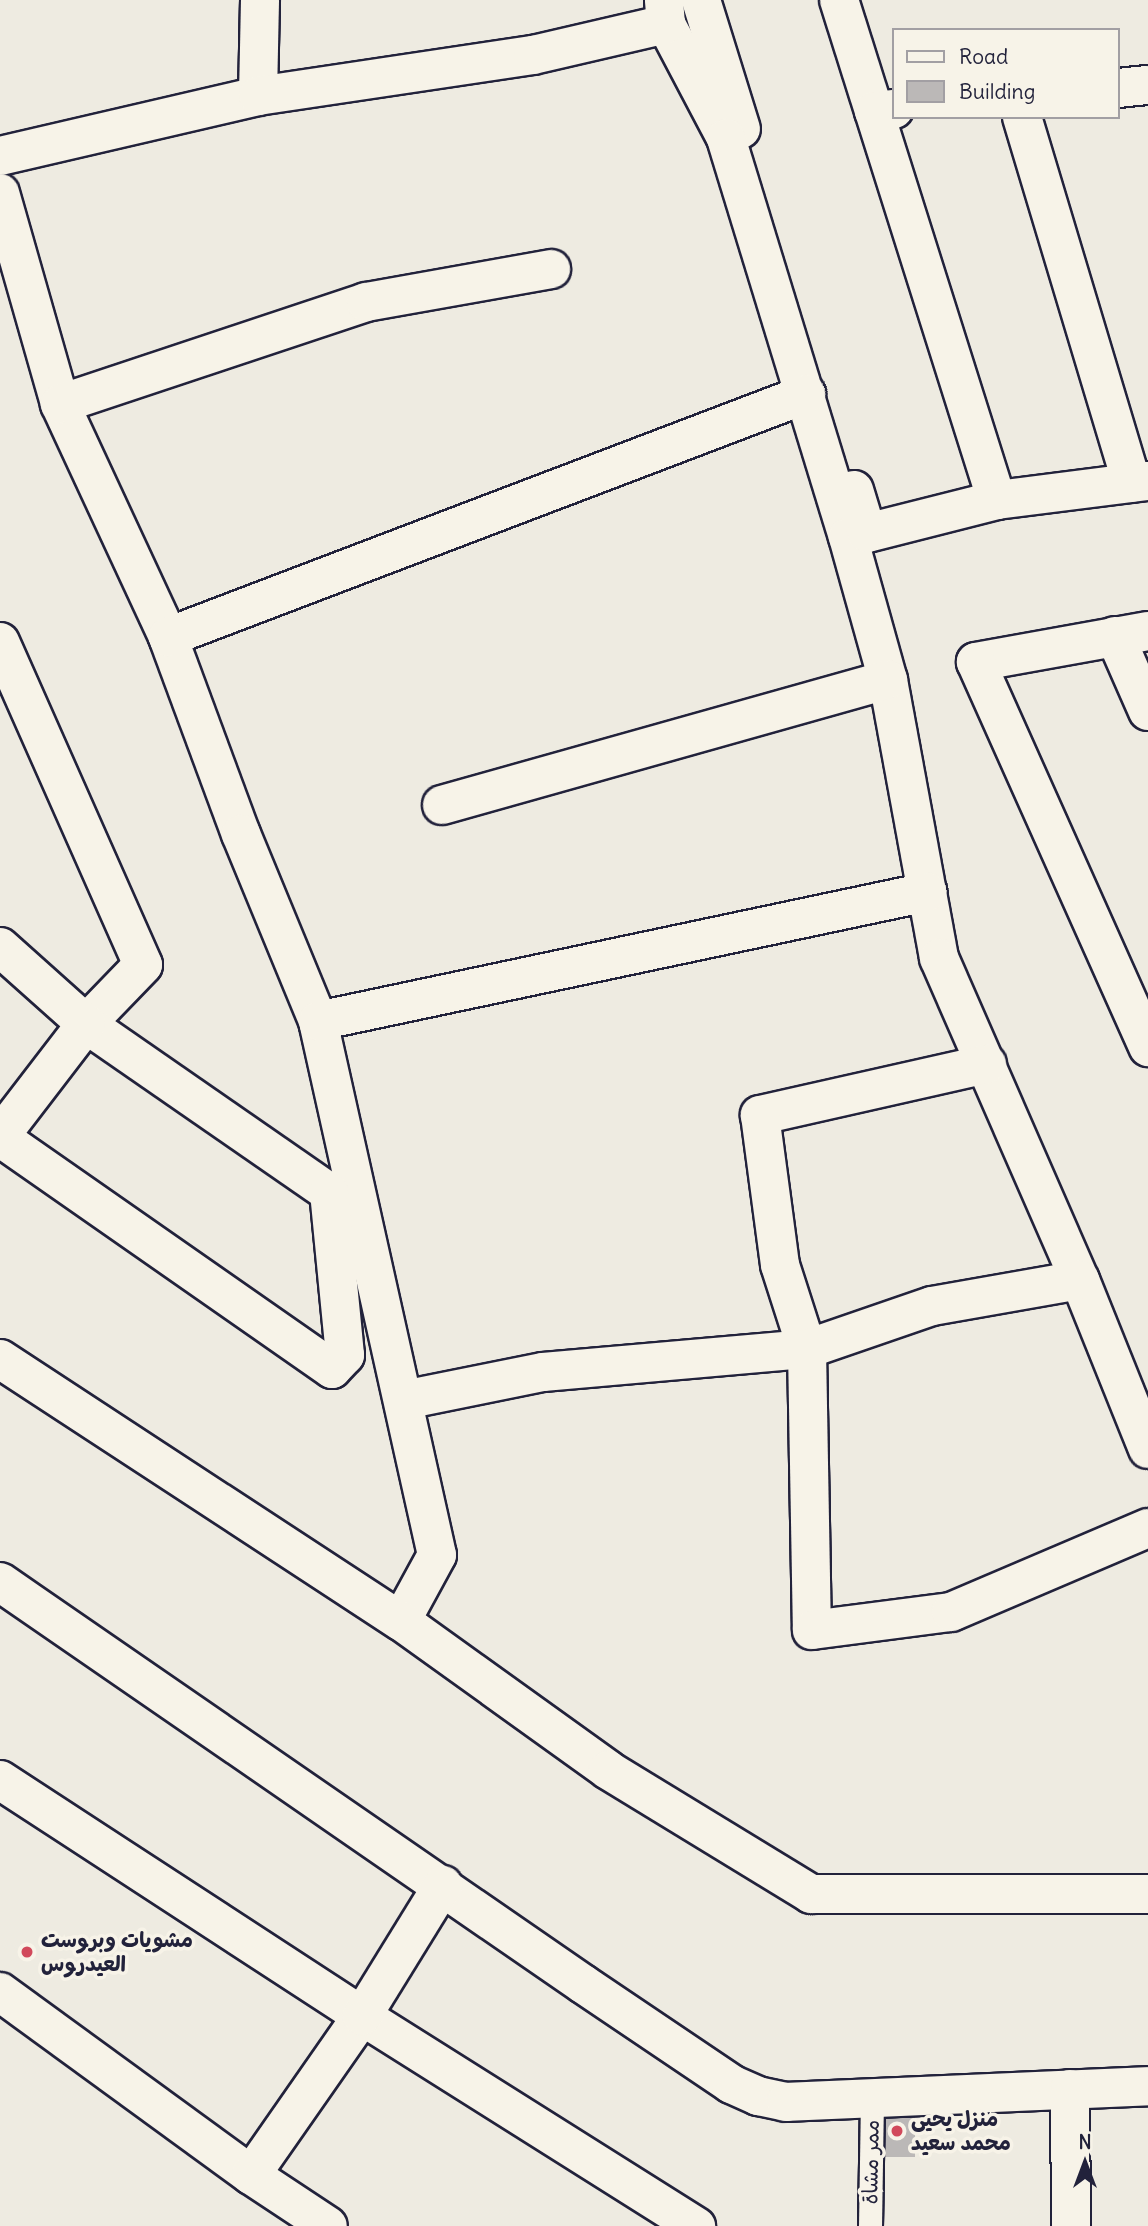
<!DOCTYPE html>
<meta charset="utf-8">
<style>
body{margin:0}
#map{position:relative;width:1148px;height:2226px;overflow:hidden;background:#eeebe1;font-family:Delius,"Playpen Sans Arabic",sans-serif}
div>[style]{position:absolute}
.building>*{inset:0;background:#bbb8b7;transform-origin:0 0}
.roads{filter:drop-shadow(2px 0 #22223b) drop-shadow(-2px 0 #22223b) drop-shadow(0 2px #22223b) drop-shadow(0 -2px #22223b)}
.lane>*{height:23px;margin:-11.5px;padding:0 11.5px;transform-origin:11.5px;border-radius:11.5px;background:#f7f3e8}
.street>*{height:38px;margin:-19px;padding:0 19px;transform-origin:19px;border-radius:19px;background:#f7f3e8}
.secondary>*{height:38px;margin:-19px;padding:0 19px;transform-origin:19px;border-radius:19px;background:#f7f3e8}
.dots>*{width:19px;height:19px;translate:-50% -50%;box-sizing:border-box;border:4px solid #f7f3e8;border-radius:50%}
span{translate:-50% -50%;white-space:nowrap;text-align:center;line-height:1.15;-webkit-text-stroke:7px #f7f3e8;paint-order:stroke}
.poi-label{font-size:21px;color:#22223b;font-weight:700}
.left{translate:0 -50%;text-align:left}
.street-label{font-size:21px;color:#22223b}
.legend{position:absolute;left:892px;top:28px;width:228px;height:91px;box-sizing:border-box;background:#f7f3e8;border:2px solid #a29fa3;margin:0;padding:9px 12px;list-style:none;font-size:21px;color:#22223b}
.legend li{display:flex;align-items:center;gap:14px;height:35px}
.legend b{width:35px;border:2px solid #a29fa3}
.north{position:absolute;left:1050px;top:2128px;width:70px;height:70px;-webkit-text-stroke:5px #f7f3e8;paint-order:stroke;rotate:0deg;font-size:19px;font-weight:700;line-height:28px;text-align:center;color:#22223b}
.north::after{content:'';display:block;margin:auto;width:24px;height:32px;background:#22223b;clip-path:polygon(50% 0,100% 100%,50% 72%,0 100%)}
</style>
<div id="map">
<div class="building">
<div style="left:878px;top:2104px;width:37px;height:53px"></div>
</div>
<div class="roads">
<div class="lane">
<div style="left:870px;top:2226px;width:128px;rotate:-89.1deg"></div>
</div>
<div class="street">
<div style="left:701px;top:0;width:135px;rotate:72.8deg"></div>
<div style="left:839px;top:0;width:116px;rotate:72.5deg"></div>
<div style="left:666px;top:24px;width:129px;rotate:62.2deg"></div>
<div style="left:726px;top:138px;width:417px;rotate:73deg"></div>
<div style="left:848px;top:537px;width:148px;rotate:74.4deg"></div>
<div style="left:888px;top:680px;width:283px;rotate:79.6deg"></div>
<div style="left:939px;top:958px;width:352px;rotate:66.4deg"></div>
<div style="left:1080px;top:1280px;width:182px;rotate:68.1deg"></div>
<div style="left:1118px;top:88px;width:30px;rotate:-6deg"></div>
<div style="left:258px;top:96px;width:96px;rotate:-88.8deg"></div>
<div style="left:894px;top:109px;width:20px;rotate:174deg"></div>
<div style="left:874px;top:111px;width:408px;rotate:72.5deg"></div>
<div style="left:1022px;top:117px;width:382px;rotate:73.3deg"></div>
<div style="left:0;top:156px;width:265px;rotate:-13.1deg"></div>
<div style="left:258px;top:96px;width:278px;rotate:-8.5deg"></div>
<div style="left:533px;top:55px;width:137px;rotate:-13.1deg"></div>
<div style="left:666px;top:24px;width:24px;rotate:-95deg"></div>
<div style="left:0;top:193px;width:219px;rotate:74.1deg"></div>
<div style="left:60px;top:404px;width:257px;rotate:65.1deg"></div>
<div style="left:168px;top:637px;width:210px;rotate:69.7deg"></div>
<div style="left:241px;top:834px;width:202px;rotate:67.6deg"></div>
<div style="left:318px;top:1021px;width:547px;rotate:77.44deg"></div>
<div style="left:437px;top:1555px;width:75px;rotate:118.6deg"></div>
<div style="left:60px;top:404px;width:323px;rotate:-18.4deg"></div>
<div style="left:366px;top:302px;width:188px;rotate:-10.1deg"></div>
<div style="left:854px;top:490px;width:45px;rotate:73.2deg"></div>
<div style="left:867px;top:533px;width:134px;rotate:-14.2deg"></div>
<div style="left:997px;top:500px;width:152px;rotate:-7.2deg"></div>
<div style="left:1148px;top:631px;width:175px;rotate:169.8deg"></div>
<div style="left:976px;top:662px;width:422px;rotate:65.9deg"></div>
<div style="left:1115px;top:636px;width:82px;rotate:66.3deg"></div>
<div style="left:168px;top:637px;width:683px;rotate:-20.85deg"></div>
<div style="left:0;top:642px;width:353px;rotate:66.1deg"></div>
<div style="left:143px;top:965px;width:82px;rotate:134deg"></div>
<div style="left:86px;top:1024px;width:295px;rotate:34.7deg"></div>
<div style="left:329px;top:1192px;width:164px;rotate:84.4deg"></div>
<div style="left:345px;top:1355px;width:19px;rotate:133deg"></div>
<div style="left:332px;top:1369px;width:405px;rotate:-145.1deg"></div>
<div style="left:442px;top:805px;width:463px;rotate:-15.7deg"></div>
<div style="left:0;top:947px;width:115px;rotate:41.8deg"></div>
<div style="left:86px;top:1024px;width:141px;rotate:127.5deg"></div>
<div style="left:318px;top:1021px;width:623px;rotate:-11.96deg"></div>
<div style="left:987px;top:1064px;width:233px;rotate:167.3deg"></div>
<div style="left:760px;top:1115px;width:151px;rotate:82.4deg"></div>
<div style="left:780px;top:1265px;width:88px;rotate:72.2deg"></div>
<div style="left:807px;top:1349px;width:281px;rotate:89deg"></div>
<div style="left:812px;top:1630px;width:140px;rotate:-7.4deg"></div>
<div style="left:951px;top:1612px;width:214px;rotate:-23.1deg"></div>
<div style="left:404px;top:1400px;width:142px;rotate:-11.4deg"></div>
<div style="left:543px;top:1372px;width:265px;rotate:-5deg"></div>
<div style="left:807px;top:1349px;width:132px;rotate:-19deg"></div>
<div style="left:932px;top:1306px;width:150px;rotate:-10deg"></div>
<div style="left:0;top:1582px;width:708px;rotate:34.59deg"></div>
<div style="left:583px;top:1984px;width:179px;rotate:34deg"></div>
<div style="left:731px;top:2084px;width:30px;rotate:24deg"></div>
<div style="left:758px;top:2096px;width:29px;rotate:12deg"></div>
<div style="left:786px;top:2102px;width:362px;rotate:-2.5deg"></div>
<div style="left:0;top:1780px;width:432px;rotate:33.1deg"></div>
<div style="left:362px;top:2016px;width:395px;rotate:32.2deg"></div>
<div style="left:0;top:1992px;width:311px;rotate:36.1deg"></div>
<div style="left:251px;top:2175px;width:92px;rotate:33.5deg"></div>
<div style="left:1070px;top:2089px;width:137px;rotate:89.6deg"></div>
<div style="left:251px;top:2175px;width:194px;rotate:-55.1deg"></div>
<div style="left:362px;top:2016px;width:154px;rotate:-58.3deg"></div>
</div>
<div class="secondary">
<div style="left:0;top:1359px;width:479px;rotate:33.2deg"></div>
<div style="left:401px;top:1621px;width:255px;rotate:35.7deg"></div>
<div style="left:608px;top:1770px;width:238px;rotate:31.4deg"></div>
<div style="left:811px;top:1894px;width:337px"></div>
</div>
</div>
<div class="dots">
<div style="left:27px;top:1952px;background:#d1495b"></div>
<div style="left:897px;top:2131px;background:#d1495b"></div>
</div>
<div class="poi-label">
<span class="left" style="left:41px;top:1952px">مشويات وبروست<br>العيدروس</span>
<span class="left" style="left:911px;top:2131px">منزل يحيى<br>محمد سعيد</span>
</div>
<div class="street-label">
<span style="left:871px;top:2162px;rotate:-89deg">ممر مشاة</span>
</div>
<ul class="legend">
<li><b style="height:9px;background:#f7f3e8"></b>Road</li>
<li><b style="height:19px;background:#bbb8b7"></b>Building</li>
</ul>
<div class="north">N</div>
</div>
